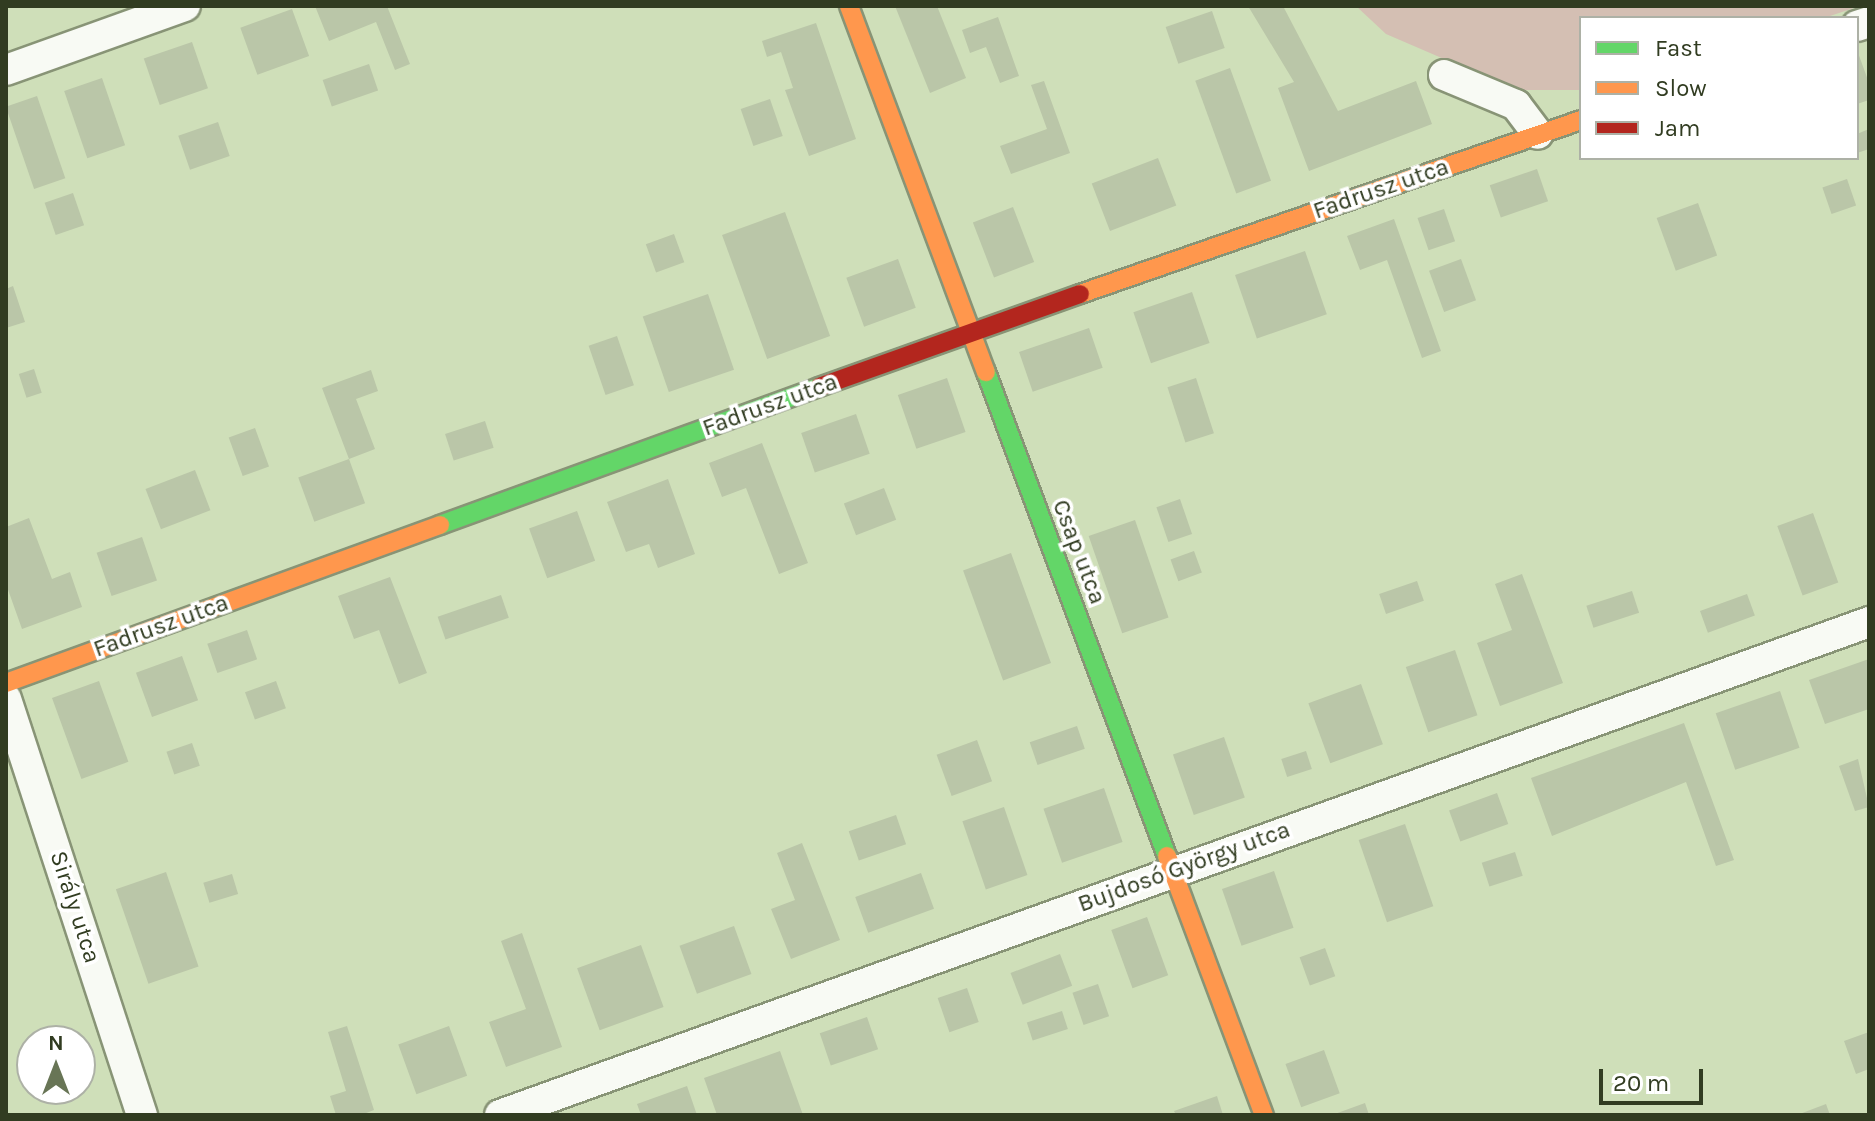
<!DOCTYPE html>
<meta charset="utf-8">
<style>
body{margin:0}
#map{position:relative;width:1875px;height:1121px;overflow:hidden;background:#cfdfb9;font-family:Karla,sans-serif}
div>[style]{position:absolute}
.green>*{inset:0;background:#d4bfb3}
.building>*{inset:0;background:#bac6a8;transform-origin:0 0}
.roads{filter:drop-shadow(2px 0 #889476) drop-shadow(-2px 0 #889476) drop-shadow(0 2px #889476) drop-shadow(0 -2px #889476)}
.street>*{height:30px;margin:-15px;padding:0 15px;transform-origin:15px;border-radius:15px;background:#f8faf4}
.fast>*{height:18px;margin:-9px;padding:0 9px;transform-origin:9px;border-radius:9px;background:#63d668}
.slow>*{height:18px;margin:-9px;padding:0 9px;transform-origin:9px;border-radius:9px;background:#ff974d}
.jam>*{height:18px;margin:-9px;padding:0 9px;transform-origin:9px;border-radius:9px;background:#b3261e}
span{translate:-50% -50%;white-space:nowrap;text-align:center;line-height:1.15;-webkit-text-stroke:7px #fff;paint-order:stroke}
.street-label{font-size:24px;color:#313c21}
.frame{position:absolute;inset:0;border:8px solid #313c21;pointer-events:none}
.legend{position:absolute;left:1579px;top:16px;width:280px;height:144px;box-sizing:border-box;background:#fff;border:2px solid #adb1a6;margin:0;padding:10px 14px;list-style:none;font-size:24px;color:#313c21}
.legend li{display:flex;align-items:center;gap:16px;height:40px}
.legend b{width:40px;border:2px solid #adb1a6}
.north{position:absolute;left:16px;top:1025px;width:80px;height:80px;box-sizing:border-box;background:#fff;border:2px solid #adb1a6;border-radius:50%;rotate:0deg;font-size:22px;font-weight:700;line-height:32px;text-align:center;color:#313c21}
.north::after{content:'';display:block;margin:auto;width:28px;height:36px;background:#687556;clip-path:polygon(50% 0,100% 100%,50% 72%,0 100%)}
.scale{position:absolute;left:1599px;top:1069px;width:104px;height:36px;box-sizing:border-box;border:4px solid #313c21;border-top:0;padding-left:10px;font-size:24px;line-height:28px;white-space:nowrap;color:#313c21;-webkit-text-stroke:6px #fff;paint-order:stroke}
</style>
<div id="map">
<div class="green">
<div style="clip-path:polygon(1356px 6px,1860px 6px,1824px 18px,1581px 18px,1581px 90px,1516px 90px,1386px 34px)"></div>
</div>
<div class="building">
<div style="clip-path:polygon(315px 6px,387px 6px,410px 64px,395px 70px,376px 22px,329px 41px)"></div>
<div style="clip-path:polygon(895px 6px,937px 6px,966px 78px,930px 93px)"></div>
<div style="clip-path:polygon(1248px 6px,1283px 6px,1338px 111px,1416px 81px,1432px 124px,1309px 171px,1278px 88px,1294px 82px)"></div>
<div style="left:292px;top:9px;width:50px;height:55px;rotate:70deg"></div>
<div style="left:1212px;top:11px;width:39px;height:49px;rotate:71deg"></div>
<div style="clip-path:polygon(998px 17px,1019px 76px,1000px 83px,986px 47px,970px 53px,962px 30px)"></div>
<div style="clip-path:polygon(816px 23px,856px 139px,809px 156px,785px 90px,793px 88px,781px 52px,767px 57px,762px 41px)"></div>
<div style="left:192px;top:42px;width:49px;height:51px;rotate:71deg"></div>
<div style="clip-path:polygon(1857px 50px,1869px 83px,1869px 100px,1857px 104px)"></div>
<div style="left:369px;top:64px;width:28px;height:49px;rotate:71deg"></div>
<div style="left:1230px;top:68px;width:120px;height:37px;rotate:70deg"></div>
<div style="left:102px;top:78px;width:71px;height:40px;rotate:71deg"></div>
<div style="clip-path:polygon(1044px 81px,1070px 153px,1011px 174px,1000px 146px,1047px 129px,1031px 85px)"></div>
<div style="left:37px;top:96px;width:87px;height:33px;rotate:71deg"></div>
<div style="left:770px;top:99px;width:39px;height:31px;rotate:71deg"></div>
<div style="left:218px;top:122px;width:36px;height:42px;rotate:71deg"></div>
<div style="clip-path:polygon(1869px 129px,1869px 149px,1857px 153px,1857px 134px)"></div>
<div style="left:1158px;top:158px;width:51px;height:71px;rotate:69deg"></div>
<div style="left:1537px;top:169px;width:34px;height:50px;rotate:71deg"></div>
<div style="left:1847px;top:179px;width:28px;height:26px;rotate:71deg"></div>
<div style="left:73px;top:193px;width:34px;height:30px;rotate:71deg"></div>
<div style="left:1698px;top:203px;width:56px;height:44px;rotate:70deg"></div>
<div style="left:1013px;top:207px;width:59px;height:43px;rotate:69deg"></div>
<div style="left:1444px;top:209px;width:34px;height:28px;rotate:71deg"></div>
<div style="left:785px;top:212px;width:132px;height:67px;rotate:70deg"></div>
<div style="clip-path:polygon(1394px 219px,1441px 351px,1422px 358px,1387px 260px,1360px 270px,1347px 236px)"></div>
<div style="left:674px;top:234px;width:30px;height:30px;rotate:70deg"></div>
<div style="left:1305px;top:251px;width:67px;height:74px;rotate:71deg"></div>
<div style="left:898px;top:259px;width:52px;height:55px;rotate:70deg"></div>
<div style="left:1461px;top:259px;width:44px;height:34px;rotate:70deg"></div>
<div style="clip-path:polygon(13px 286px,25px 322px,6px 328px,6px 289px)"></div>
<div style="left:1192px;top:292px;width:54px;height:62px;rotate:71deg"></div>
<div style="left:708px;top:294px;width:80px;height:69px;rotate:71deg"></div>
<div style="left:1089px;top:328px;width:42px;height:74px;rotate:71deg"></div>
<div style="left:617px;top:336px;width:52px;height:30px;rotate:71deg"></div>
<div style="left:34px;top:369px;width:25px;height:16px;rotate:72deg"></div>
<div style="clip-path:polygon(371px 370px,378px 391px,356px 399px,375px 449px,349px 459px,322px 388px)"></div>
<div style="left:947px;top:378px;width:57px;height:52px;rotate:71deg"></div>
<div style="left:1196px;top:378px;width:58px;height:30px;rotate:72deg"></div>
<div style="left:856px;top:414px;width:42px;height:58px;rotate:71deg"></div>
<div style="left:485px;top:421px;width:28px;height:42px;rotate:72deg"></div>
<div style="left:255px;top:428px;width:41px;height:28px;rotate:70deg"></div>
<div style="clip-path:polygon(762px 443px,808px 563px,779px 574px,746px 488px,722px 497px,709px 463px)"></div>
<div style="left:349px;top:459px;width:47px;height:54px;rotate:70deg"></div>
<div style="left:195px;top:470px;width:43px;height:53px;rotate:69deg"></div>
<div style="clip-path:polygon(668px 479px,695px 554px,658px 568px,649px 544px,626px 552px,607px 502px)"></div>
<div style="left:884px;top:488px;width:34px;height:43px;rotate:69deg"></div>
<div style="left:1180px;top:499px;width:37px;height:25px;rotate:71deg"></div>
<div style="left:577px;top:511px;width:53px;height:51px;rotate:70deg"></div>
<div style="left:1813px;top:513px;width:74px;height:38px;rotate:70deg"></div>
<div style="clip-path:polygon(29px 518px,52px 579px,70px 572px,82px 607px,22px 629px,6px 584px,6px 527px)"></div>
<div style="left:1135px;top:520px;width:103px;height:49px;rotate:71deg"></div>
<div style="left:142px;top:537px;width:46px;height:48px;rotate:71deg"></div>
<div style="left:1194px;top:551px;width:23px;height:25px;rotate:70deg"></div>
<div style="left:1011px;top:553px;width:117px;height:51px;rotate:70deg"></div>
<div style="clip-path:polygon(1522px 574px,1563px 683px,1500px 706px,1477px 643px,1512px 630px,1495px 584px)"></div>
<div style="clip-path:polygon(390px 577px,427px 673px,399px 684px,379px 630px,354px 639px,338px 596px)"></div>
<div style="left:1417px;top:581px;width:21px;height:40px;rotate:71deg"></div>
<div style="left:1632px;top:591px;width:23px;height:48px;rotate:72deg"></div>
<div style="left:1747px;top:594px;width:23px;height:50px;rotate:70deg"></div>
<div style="left:501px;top:595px;width:24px;height:67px;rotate:71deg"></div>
<div style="left:247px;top:630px;width:31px;height:42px;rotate:71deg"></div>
<div style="left:1455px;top:650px;width:69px;height:52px;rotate:71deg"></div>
<div style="left:182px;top:656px;width:47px;height:49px;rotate:70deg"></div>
<div style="clip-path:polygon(1869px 659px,1869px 709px,1825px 724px,1809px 680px)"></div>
<div style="left:99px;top:681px;width:86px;height:50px;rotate:70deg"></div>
<div style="left:276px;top:681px;width:29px;height:33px;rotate:70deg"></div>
<div style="left:1361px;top:684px;width:64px;height:56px;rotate:70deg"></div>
<div style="left:1780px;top:691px;width:60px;height:68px;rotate:71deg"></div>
<div style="clip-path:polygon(1684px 723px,1734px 860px,1716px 866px,1686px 782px,1552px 836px,1531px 778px)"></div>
<div style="left:1077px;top:726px;width:24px;height:50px;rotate:71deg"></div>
<div style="left:1224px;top:737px;width:64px;height:54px;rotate:71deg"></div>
<div style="left:977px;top:740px;width:44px;height:43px;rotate:70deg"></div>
<div style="left:192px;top:743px;width:24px;height:27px;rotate:71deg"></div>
<div style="left:1306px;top:751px;width:19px;height:26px;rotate:72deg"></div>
<div style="clip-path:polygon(1858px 759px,1869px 807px,1855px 811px,1839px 766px)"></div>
<div style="left:1104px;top:788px;width:57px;height:64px;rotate:71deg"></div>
<div style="left:1497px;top:793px;width:33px;height:51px;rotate:70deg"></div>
<div style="left:1004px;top:807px;width:72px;height:44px;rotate:71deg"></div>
<div style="left:896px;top:815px;width:31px;height:50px;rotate:71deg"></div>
<div style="left:1405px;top:824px;width:87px;height:49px;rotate:71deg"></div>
<div style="clip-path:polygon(802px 843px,840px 940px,791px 959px,771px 909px,795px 900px,777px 853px)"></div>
<div style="left:1515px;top:852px;width:25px;height:35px;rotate:72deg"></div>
<div style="left:1274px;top:871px;width:60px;height:55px;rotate:71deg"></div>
<div style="left:166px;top:872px;width:100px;height:53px;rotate:71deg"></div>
<div style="left:921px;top:873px;width:38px;height:70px;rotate:70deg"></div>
<div style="left:232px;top:874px;width:21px;height:30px;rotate:73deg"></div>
<div style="left:1147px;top:917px;width:62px;height:38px;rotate:70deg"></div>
<div style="left:734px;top:926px;width:51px;height:58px;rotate:70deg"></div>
<div style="clip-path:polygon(522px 933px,562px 1047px,506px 1067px,489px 1022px,526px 1009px,501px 941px)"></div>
<div style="left:641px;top:945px;width:66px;height:68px;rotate:70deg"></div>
<div style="left:1325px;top:948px;width:30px;height:27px;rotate:70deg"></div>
<div style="left:1060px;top:954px;width:34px;height:53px;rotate:69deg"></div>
<div style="left:1098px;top:984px;width:34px;height:27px;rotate:71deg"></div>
<div style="left:967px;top:988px;width:36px;height:31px;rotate:71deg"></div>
<div style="left:1062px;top:1011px;width:19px;height:37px;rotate:72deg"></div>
<div style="left:867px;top:1017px;width:34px;height:50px;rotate:71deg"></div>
<div style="clip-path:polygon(347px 1026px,374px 1110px,361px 1115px,336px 1115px,330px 1096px,346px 1091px,328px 1032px)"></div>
<div style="left:449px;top:1026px;width:53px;height:54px;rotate:70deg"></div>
<div style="clip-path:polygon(1869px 1032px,1869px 1069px,1856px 1074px,1844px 1041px)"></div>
<div style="left:1324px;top:1050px;width:46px;height:41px;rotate:70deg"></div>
<div style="clip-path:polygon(780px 1051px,803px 1115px,717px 1115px,704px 1078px)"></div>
<div style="clip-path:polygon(687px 1086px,697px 1115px,641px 1115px,637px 1104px)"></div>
<div style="clip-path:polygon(1217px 1096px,1223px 1115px,1176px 1115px,1174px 1111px)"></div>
<div style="clip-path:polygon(1365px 1103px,1369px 1115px,1332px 1115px)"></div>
<div style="clip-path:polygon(1826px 1104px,1830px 1115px,1797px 1115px)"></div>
</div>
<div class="roads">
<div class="street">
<div style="left:1857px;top:26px;width:13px;rotate:-18deg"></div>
<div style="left:6px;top:70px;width:190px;rotate:-19.7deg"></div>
<div style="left:1444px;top:75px;width:78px;rotate:22.6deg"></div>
<div style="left:1516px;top:105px;width:36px;rotate:53deg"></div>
<div style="left:6px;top:699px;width:438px;rotate:71.9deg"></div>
<div style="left:500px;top:1115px;width:1455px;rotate:-19.8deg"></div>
</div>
<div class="fast">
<div style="left:986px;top:372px;width:517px;rotate:69.5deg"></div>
<div style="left:440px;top:525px;width:403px;rotate:-20deg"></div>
</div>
<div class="slow">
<div style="left:849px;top:6px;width:391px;rotate:69.5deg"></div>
<div style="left:1080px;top:294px;width:530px;rotate:-19.15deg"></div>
<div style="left:6px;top:683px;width:462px;rotate:-20deg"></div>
<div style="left:1167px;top:856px;width:277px;rotate:69.5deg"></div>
</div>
<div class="jam">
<div style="left:819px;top:387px;width:277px;rotate:-19.6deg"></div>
</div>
</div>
<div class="street-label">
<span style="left:1381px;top:189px;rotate:-19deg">Fadrusz utca</span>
<span style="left:770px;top:405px;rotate:-20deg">Fadrusz utca</span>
<span style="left:1079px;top:552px;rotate:69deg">Csap utca</span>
<span style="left:161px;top:626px;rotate:-20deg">Fadrusz utca</span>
<span style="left:1184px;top:867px;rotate:-20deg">Bujdosó György utca</span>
<span style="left:75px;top:907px;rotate:72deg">Sirály utca</span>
</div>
<div class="frame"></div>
<ul class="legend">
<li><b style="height:10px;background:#63d668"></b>Fast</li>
<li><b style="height:10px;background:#ff974d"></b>Slow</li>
<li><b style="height:10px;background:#b3261e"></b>Jam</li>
</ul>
<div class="north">N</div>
<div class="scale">20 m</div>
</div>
